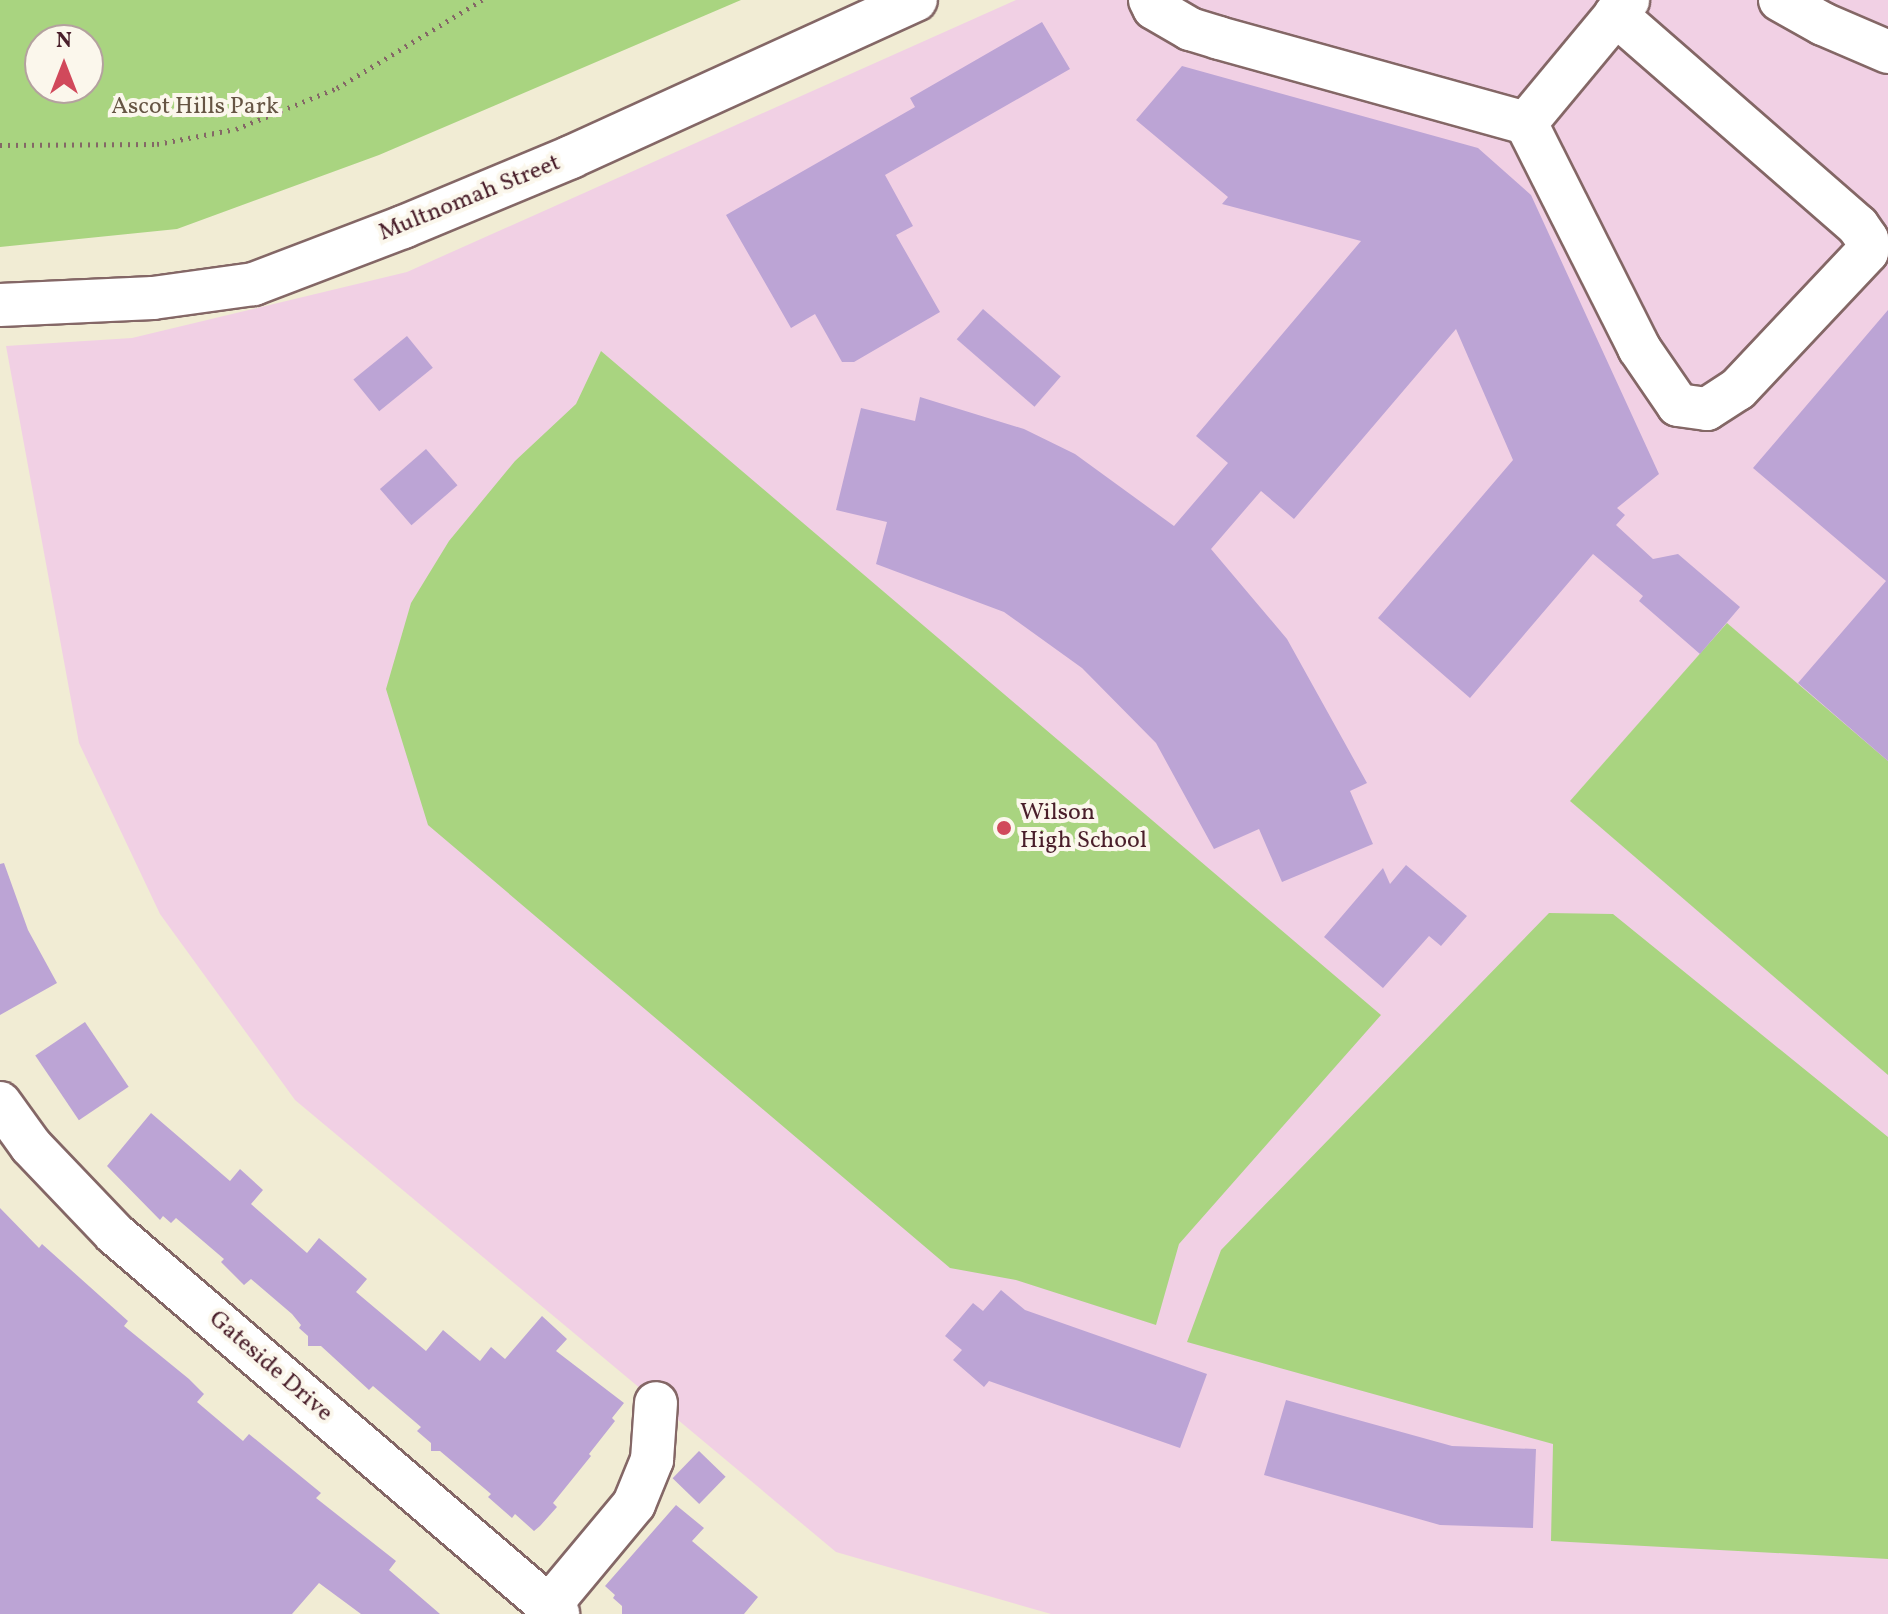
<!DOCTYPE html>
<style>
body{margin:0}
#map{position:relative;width:1888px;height:1614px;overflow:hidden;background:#f1ecd4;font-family:Vollkorn,serif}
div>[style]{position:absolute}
.built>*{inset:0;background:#f1d0e4}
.green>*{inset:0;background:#a9d480}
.building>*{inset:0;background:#bca4d5;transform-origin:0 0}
.path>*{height:5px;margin-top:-2.5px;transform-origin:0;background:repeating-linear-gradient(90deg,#846766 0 2px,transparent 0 8px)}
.roads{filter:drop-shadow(2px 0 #846766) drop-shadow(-2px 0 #846766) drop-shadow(0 2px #846766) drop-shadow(0 -2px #846766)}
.minor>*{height:42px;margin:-21px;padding:0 21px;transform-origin:21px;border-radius:21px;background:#fff}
.dots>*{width:22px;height:22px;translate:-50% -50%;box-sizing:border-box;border:4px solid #fbf7ec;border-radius:50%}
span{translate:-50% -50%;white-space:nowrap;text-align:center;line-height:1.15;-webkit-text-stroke:8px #fbf7ec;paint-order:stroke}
.park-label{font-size:24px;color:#654}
.street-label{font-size:24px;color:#4a1f2b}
.poi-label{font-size:24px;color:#4a1f2b}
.left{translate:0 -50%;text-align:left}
.north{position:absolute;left:24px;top:24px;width:80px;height:80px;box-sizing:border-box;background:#fbf7ec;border:2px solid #b4a19f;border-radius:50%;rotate:0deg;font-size:22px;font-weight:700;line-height:32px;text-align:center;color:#4a1f2b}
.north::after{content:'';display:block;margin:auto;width:28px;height:36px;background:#d1495b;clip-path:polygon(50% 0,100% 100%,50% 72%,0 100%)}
</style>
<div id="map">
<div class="built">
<div style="clip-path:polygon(1016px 0,1888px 0,1888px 1614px,1051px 1614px,836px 1552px,295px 1100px,160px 914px,79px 743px,6px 346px,132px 338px,407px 272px)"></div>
</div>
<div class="green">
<div style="clip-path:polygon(evenodd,0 0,741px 0,379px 155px,177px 229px,0 247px,0 0,40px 40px,88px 40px,88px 88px,40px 88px,40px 40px)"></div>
<div style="clip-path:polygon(601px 351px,1381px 1015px,1179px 1244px,1156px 1325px,1016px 1280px,950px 1268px,428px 825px,386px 689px,411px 603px,449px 541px,515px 461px,576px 404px)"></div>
<div style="clip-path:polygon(1727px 623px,1888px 761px,1888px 1075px,1570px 801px)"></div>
<div style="clip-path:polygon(1549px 913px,1613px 914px,1888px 1137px,1888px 1559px,1551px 1541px,1553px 1444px,1187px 1342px,1221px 1250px)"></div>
</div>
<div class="building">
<div style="clip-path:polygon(1042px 22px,1070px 69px,885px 175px,913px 226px,896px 235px,940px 312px,854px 362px,842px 362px,815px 314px,791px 328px,726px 215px,915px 107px,910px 98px)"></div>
<div style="clip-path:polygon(1182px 66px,1478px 148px,1531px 195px,1659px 474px,1617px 508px,1625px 515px,1616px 525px,1653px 559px,1678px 554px,1740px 607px,1700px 654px,1639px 601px,1643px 596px,1593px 554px,1470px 698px,1378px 618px,1513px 460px,1456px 329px,1294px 519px,1261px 491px,1211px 549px,1287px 639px,1367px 783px,1350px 791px,1373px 844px,1282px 882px,1259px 829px,1214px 849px,1156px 743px,1082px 668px,1004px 612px,876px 564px,887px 522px,836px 510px,861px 408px,915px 421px,920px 397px,1024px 429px,1075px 454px,1174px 526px,1228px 463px,1196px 436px,1361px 241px,1222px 204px,1228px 197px,1136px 120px)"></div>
<div style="left:983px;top:309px;width:103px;height:40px;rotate:41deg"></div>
<div style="clip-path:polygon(1888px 310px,1888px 761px,1798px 683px,1886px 581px,1753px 468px)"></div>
<div style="left:407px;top:336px;width:41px;height:69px;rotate:51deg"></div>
<div style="left:426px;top:449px;width:48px;height:61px;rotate:49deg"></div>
<div style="clip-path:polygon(4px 863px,28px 930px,57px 983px,0 1015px,0 864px)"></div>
<div style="clip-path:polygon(1406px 865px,1467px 916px,1441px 946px,1429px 936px,1383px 988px,1324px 937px,1383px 868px,1390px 884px)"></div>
<div style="left:85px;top:1022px;width:78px;height:60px;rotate:56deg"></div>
<div style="clip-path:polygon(151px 1113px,230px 1181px,240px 1169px,263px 1190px,251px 1204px,307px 1253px,319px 1238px,367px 1279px,356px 1292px,426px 1351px,443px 1330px,480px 1361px,491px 1347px,505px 1359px,542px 1316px,567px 1339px,556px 1351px,624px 1403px,612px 1418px,615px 1421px,589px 1454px,591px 1456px,553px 1503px,557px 1507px,540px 1526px,534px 1531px,515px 1514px,512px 1518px,488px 1497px,491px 1494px,440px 1451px,431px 1451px,431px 1443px,417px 1431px,421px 1427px,373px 1386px,369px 1390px,321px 1346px,308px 1346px,308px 1336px,299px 1328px,301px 1325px,292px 1314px,251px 1279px,244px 1285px,221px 1262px,224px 1259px,176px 1218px,171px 1223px,163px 1216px,160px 1220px,107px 1166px)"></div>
<div style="clip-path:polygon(0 1208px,39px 1248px,42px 1244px,128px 1321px,124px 1326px,189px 1379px,204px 1394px,197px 1402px,243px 1441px,249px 1434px,321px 1493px,316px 1498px,396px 1561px,389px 1570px,440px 1614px,361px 1614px,319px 1583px,292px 1614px,0 1614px)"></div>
<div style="clip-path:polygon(1001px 1290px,1025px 1310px,1207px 1374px,1180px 1448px,989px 1381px,984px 1387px,953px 1360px,962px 1350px,945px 1336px,973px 1303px,983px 1311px)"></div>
<div style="clip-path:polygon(1286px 1400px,1452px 1446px,1536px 1449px,1533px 1528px,1440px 1525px,1264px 1475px)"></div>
<div style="left:699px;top:1451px;width:37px;height:38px;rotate:44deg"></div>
<div style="clip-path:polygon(676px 1505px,704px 1528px,692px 1541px,758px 1597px,744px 1614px,622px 1614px,622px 1606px,613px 1598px,615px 1595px,605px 1586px)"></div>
</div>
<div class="path">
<div style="left:0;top:145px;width:157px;rotate:-0.4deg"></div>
<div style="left:157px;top:144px;width:80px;rotate:-10.8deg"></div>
<div style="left:236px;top:129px;width:109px;rotate:-22.1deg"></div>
<div style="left:337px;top:88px;width:170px;rotate:-31.3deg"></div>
</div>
<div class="roads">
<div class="minor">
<div style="left:1150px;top:0;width:9px;rotate:63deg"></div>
<div style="left:1154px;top:8px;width:42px;rotate:30.3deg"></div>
<div style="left:1190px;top:29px;width:30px;rotate:17deg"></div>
<div style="left:1219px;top:38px;width:319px;rotate:15.5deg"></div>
<div style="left:1526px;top:123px;width:252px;rotate:63.3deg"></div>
<div style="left:1639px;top:348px;width:69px;rotate:55.6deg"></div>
<div style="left:1678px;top:405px;width:29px;rotate:8deg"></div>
<div style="left:1707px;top:409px;width:37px;rotate:-33deg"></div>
<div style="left:1738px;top:389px;width:188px;rotate:-46.7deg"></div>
<div style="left:1867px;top:252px;width:13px;rotate:-90deg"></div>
<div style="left:1867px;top:239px;width:16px;rotate:-125deg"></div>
<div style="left:1858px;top:226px;width:322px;rotate:-138.9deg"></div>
<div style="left:1780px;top:0;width:49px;rotate:29.2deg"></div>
<div style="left:1823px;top:24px;width:71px;rotate:23.3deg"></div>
<div style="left:1526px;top:123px;width:160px;rotate:-50.3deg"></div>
<div style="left:0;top:305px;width:153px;rotate:-2.6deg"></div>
<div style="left:153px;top:298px;width:102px;rotate:-7.9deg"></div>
<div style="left:254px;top:284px;width:160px;rotate:-20.9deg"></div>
<div style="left:403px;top:227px;width:182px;rotate:-22.6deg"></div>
<div style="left:571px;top:157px;width:379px;rotate:-24.5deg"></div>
<div style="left:0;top:1103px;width:53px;rotate:54.2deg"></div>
<div style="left:31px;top:1146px;width:122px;rotate:46.3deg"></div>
<div style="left:115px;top:1234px;width:584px;rotate:40.62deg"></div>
<div style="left:549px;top:1606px;width:133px;rotate:-50.2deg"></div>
<div style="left:634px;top:1504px;width:48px;rotate:-67.8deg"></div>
<div style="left:652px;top:1460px;width:57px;rotate:-86deg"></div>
</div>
</div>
<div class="dots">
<div style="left:1004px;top:828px;background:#d1495b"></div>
</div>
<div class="park-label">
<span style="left:195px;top:108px">Ascot Hills Park</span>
</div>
<div class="street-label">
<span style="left:470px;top:199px;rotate:-22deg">Multnomah Street</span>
<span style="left:270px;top:1367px;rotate:41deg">Gateside Drive</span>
</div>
<div class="poi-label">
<span class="left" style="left:1020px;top:828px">Wilson<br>High School</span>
</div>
<div class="north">N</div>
</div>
